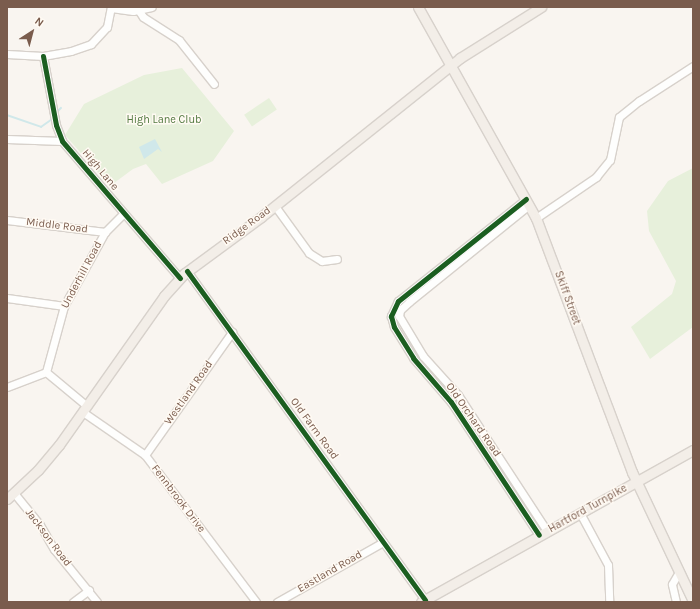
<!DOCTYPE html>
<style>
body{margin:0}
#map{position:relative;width:700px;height:609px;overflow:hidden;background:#f9f5f0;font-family:Karla,sans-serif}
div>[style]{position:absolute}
.green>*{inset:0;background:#e7f0db;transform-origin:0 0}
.water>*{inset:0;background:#d0e8ea}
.stream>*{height:1.5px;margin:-0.75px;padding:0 0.75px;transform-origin:0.75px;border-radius:0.75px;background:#d0e8ea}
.roads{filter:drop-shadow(1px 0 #d7d1cb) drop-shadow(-1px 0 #d7d1cb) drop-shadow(0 1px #d7d1cb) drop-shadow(0 -1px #d7d1cb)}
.minor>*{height:7px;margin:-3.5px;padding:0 3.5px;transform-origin:3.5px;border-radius:3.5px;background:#fefefd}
.major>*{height:9px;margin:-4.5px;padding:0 4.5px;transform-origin:4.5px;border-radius:4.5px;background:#f3eee8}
.cycleway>*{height:5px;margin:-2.5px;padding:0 2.5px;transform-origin:2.5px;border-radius:2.5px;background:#1b5e20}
span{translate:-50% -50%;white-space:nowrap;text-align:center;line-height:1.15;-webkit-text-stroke:3px #fffaf3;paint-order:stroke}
.park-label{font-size:11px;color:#537a41}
.street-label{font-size:11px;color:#7a5c4d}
.frame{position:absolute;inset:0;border:8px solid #7a5c4d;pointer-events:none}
.north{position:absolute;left:12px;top:12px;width:40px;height:40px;-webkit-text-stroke:3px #fffaf3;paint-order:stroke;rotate:36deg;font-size:11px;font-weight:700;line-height:16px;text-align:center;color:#7a5c4d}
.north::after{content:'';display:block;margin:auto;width:14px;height:18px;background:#7a5c4d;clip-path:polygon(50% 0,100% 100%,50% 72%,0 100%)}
</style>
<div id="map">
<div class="green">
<div style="clip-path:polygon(182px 68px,234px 131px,213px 161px,162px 184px,146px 164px,133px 169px,110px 186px,65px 135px,84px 104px,144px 75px)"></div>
<div style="left:269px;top:98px;width:14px;height:30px;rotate:56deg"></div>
<div style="clip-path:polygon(693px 168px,693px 327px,650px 359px,631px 327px,672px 294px,676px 281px,649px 231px,647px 211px,668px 181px)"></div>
</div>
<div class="water">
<div style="clip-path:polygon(155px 139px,162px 152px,158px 149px,144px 159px,139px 147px)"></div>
</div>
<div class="stream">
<div style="left:58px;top:111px;width:4px;rotate:-45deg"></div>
<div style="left:7px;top:115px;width:36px;rotate:19deg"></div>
<div style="left:41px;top:127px;width:12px;rotate:-35deg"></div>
</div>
<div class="roads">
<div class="minor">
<div style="left:111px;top:8px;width:22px;rotate:8deg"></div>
<div style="left:133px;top:11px;width:19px;rotate:-12deg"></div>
<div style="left:139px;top:11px;width:7px;rotate:56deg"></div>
<div style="left:143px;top:17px;width:43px;rotate:32.6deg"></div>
<div style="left:179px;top:40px;width:56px;rotate:51.5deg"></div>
<div style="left:7px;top:54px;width:36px;rotate:3deg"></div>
<div style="left:43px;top:56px;width:28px;rotate:-10deg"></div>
<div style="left:71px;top:51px;width:21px;rotate:-19deg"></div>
<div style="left:91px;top:44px;width:23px;rotate:-47deg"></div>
<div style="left:107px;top:27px;width:20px;rotate:-79deg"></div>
<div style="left:43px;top:56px;width:70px;rotate:79.3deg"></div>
<div style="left:56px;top:125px;width:17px;rotate:69deg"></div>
<div style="left:62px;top:141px;width:181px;rotate:49.3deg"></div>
<div style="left:7px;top:139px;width:55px;rotate:2.1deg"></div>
<div style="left:526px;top:199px;width:164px;rotate:141.4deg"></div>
<div style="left:398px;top:301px;width:17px;rotate:115deg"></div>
<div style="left:391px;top:316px;width:11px;rotate:75deg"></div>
<div style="left:394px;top:327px;width:36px;rotate:58deg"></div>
<div style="left:413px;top:358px;width:58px;rotate:49.2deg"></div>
<div style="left:451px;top:402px;width:159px;rotate:56.5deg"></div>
<div style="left:529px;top:205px;width:154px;rotate:141.1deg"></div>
<div style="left:409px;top:302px;width:12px;rotate:138deg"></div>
<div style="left:400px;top:310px;width:6px;rotate:99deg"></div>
<div style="left:399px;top:316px;width:47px;rotate:59deg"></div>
<div style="left:423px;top:356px;width:52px;rotate:48.1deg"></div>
<div style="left:458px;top:395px;width:163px;rotate:56.8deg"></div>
<div style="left:275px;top:206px;width:58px;rotate:54.1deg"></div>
<div style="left:309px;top:253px;width:15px;rotate:32deg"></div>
<div style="left:322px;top:261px;width:15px;rotate:-8deg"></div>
<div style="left:536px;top:218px;width:73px;rotate:-34.3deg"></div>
<div style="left:596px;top:177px;width:22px;rotate:-51deg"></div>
<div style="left:610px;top:160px;width:44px;rotate:-78.2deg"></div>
<div style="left:619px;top:117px;width:26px;rotate:-39deg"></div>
<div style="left:639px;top:101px;width:64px;rotate:-32.9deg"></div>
<div style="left:7px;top:220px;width:99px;rotate:7deg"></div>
<div style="left:105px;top:232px;width:25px;rotate:-45deg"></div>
<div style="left:187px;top:271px;width:406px;rotate:54.1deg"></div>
<div style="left:7px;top:298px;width:58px;rotate:8deg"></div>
<div style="left:46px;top:372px;width:68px;rotate:-74.7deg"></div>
<div style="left:64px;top:306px;width:85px;rotate:-61deg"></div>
<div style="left:46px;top:372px;width:53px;rotate:39.7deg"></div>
<div style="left:7px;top:387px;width:42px;rotate:-21deg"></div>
<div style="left:83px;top:412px;width:75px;rotate:34.7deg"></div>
<div style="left:145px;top:455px;width:184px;rotate:52.9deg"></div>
<div style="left:145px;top:455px;width:151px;rotate:-54.7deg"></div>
<div style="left:14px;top:493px;width:41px;rotate:50.9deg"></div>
<div style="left:40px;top:525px;width:28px;rotate:60deg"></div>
<div style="left:54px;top:549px;width:68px;rotate:50.9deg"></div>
<div style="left:580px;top:513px;width:59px;rotate:61.7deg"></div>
<div style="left:608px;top:565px;width:37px;rotate:88deg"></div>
<div style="left:73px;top:602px;width:20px;rotate:-37deg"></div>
<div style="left:277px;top:602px;width:122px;rotate:-29.5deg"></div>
<div style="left:676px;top:602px;width:18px;rotate:-103deg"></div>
<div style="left:672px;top:584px;width:14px;rotate:-60deg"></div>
</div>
<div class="major">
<div style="left:418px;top:7px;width:242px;rotate:60.8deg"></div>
<div style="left:536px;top:218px;width:272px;rotate:69.3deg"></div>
<div style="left:632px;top:472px;width:143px;rotate:64.7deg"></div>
<div style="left:7px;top:499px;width:42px;rotate:-43.1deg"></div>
<div style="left:38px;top:470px;width:33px;rotate:-50deg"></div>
<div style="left:59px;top:445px;width:182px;rotate:-54.8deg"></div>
<div style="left:164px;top:296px;width:31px;rotate:-48deg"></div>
<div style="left:185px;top:273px;width:94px;rotate:-36.4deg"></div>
<div style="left:261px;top:217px;width:255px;rotate:-38.6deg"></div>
<div style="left:460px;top:58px;width:96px;rotate:-32.2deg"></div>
<div style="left:421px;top:602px;width:312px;rotate:-29.2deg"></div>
</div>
</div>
<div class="cycleway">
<div style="left:43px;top:56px;width:70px;rotate:79.3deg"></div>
<div style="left:56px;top:125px;width:17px;rotate:69deg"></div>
<div style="left:62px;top:141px;width:181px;rotate:49.3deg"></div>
<div style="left:526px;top:199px;width:164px;rotate:141.4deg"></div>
<div style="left:398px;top:301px;width:17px;rotate:115deg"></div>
<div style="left:391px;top:316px;width:11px;rotate:75deg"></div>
<div style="left:394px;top:327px;width:36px;rotate:58deg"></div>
<div style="left:413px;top:358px;width:58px;rotate:49.2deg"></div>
<div style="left:451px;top:402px;width:159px;rotate:56.5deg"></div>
<div style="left:187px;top:271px;width:406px;rotate:54.1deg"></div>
</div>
<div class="park-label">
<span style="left:164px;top:120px">High Lane Club</span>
</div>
<div class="street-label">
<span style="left:100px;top:170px;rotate:50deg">High Lane</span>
<span style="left:57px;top:226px;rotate:7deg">Middle Road</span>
<span style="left:247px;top:226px;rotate:-36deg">Ridge Road</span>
<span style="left:82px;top:275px;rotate:-62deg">Underhill Road</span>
<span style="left:567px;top:298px;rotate:70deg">Skiff Street</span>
<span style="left:189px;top:393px;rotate:-55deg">Westland Road</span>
<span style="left:473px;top:420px;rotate:55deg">Old Orchard Road</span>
<span style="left:314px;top:429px;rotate:54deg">Old Farm Road</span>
<span style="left:178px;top:499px;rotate:53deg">Fennbrook Drive</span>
<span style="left:588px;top:509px;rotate:-29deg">Hartford Turnpike</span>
<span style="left:48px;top:538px;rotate:53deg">Jackson Road</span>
<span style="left:330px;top:572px;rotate:-30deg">Eastland Road</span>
</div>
<div class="frame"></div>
<div class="north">N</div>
</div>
